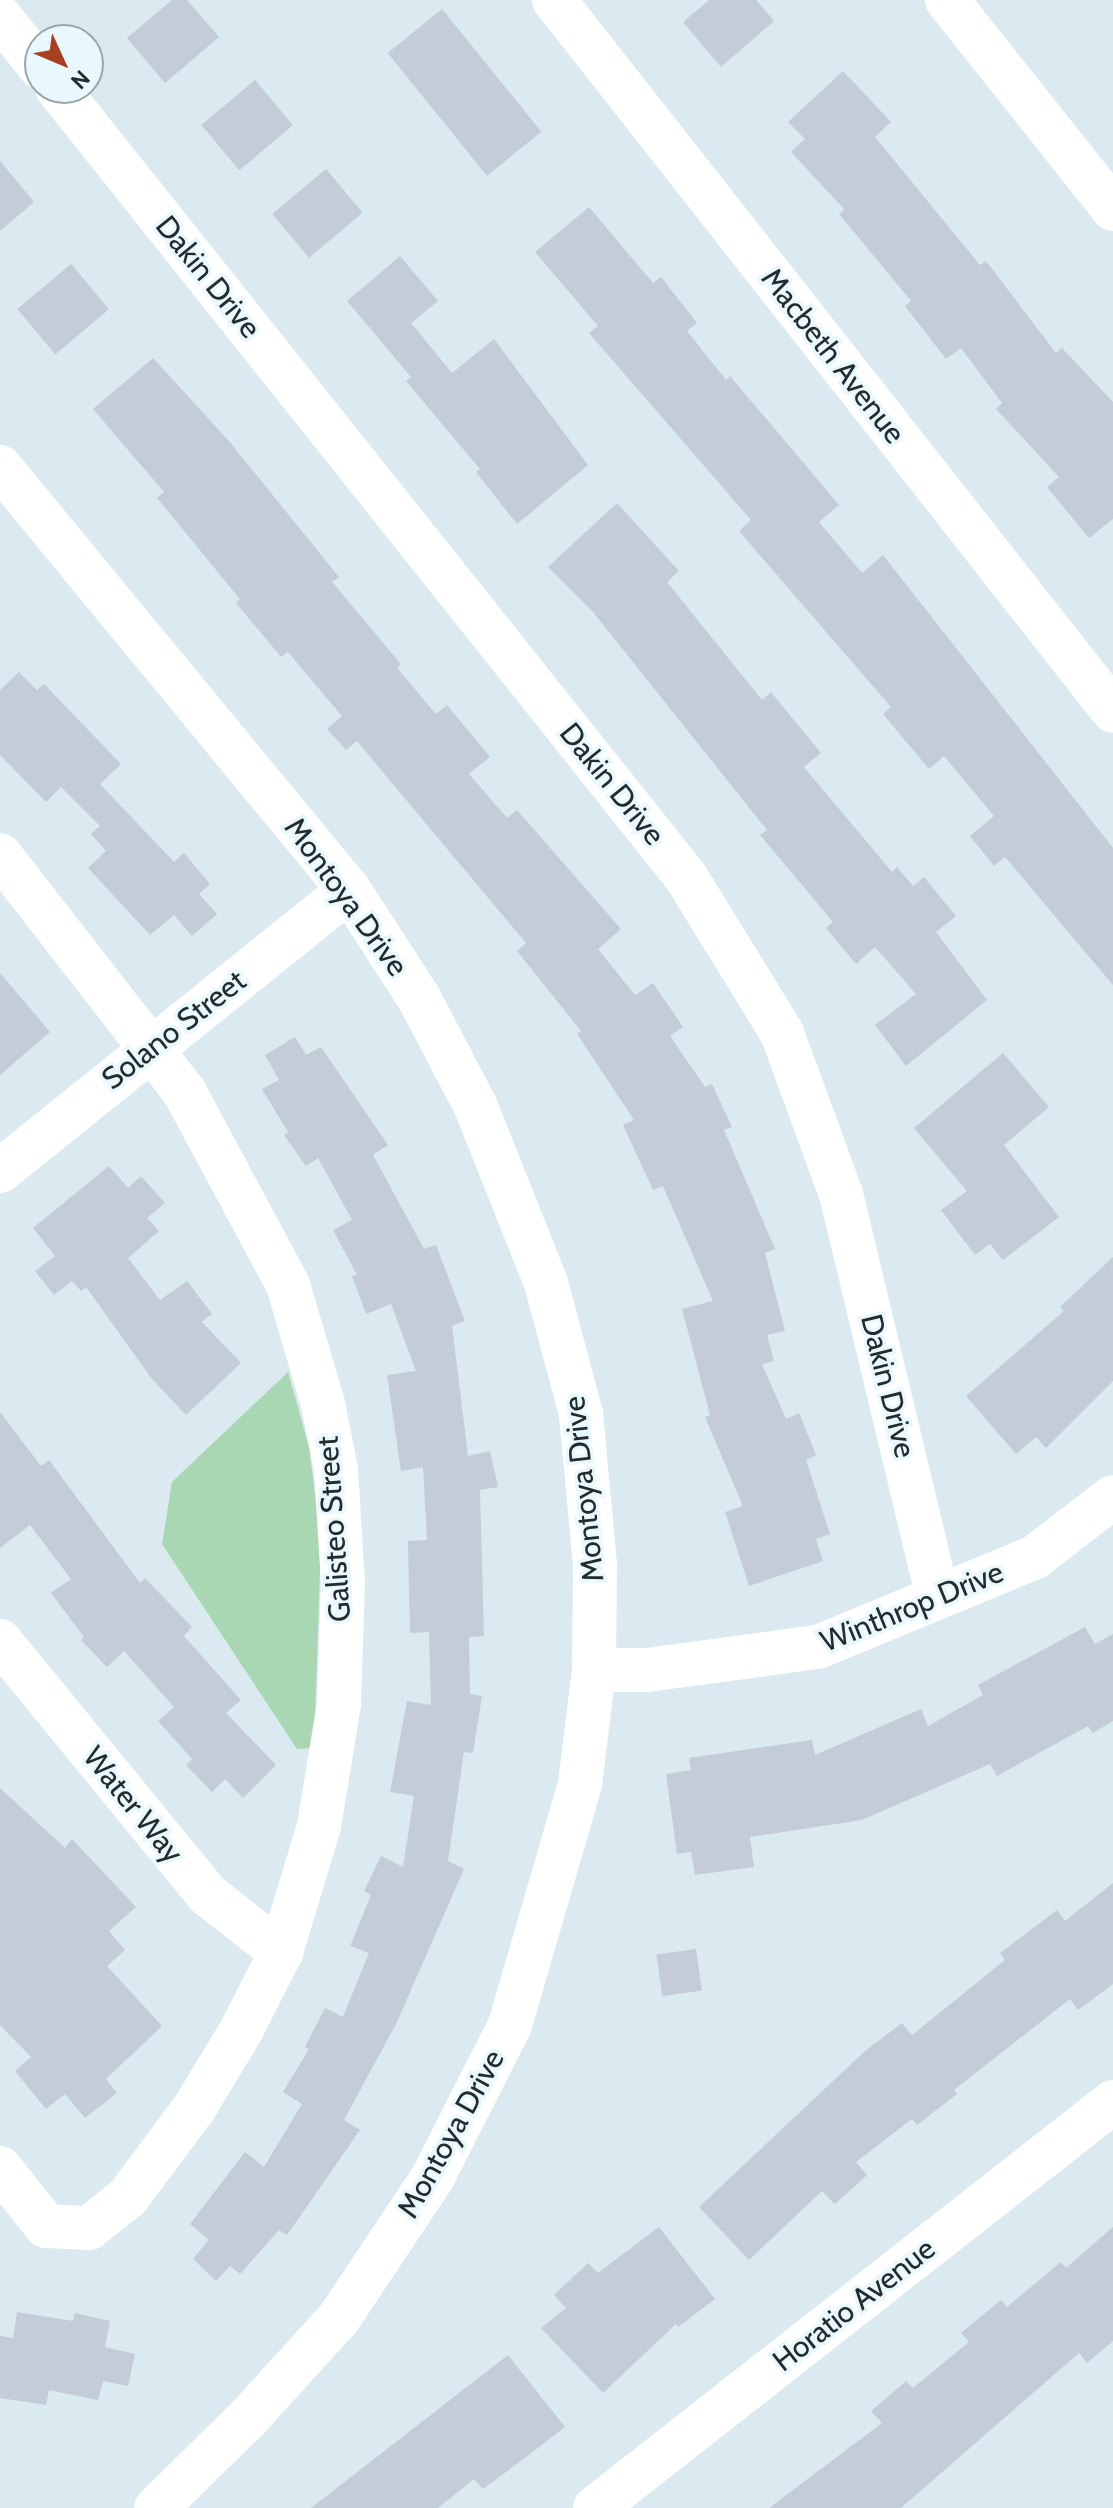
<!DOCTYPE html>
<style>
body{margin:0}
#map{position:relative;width:1113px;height:2508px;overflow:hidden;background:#daeaf0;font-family:Cabin,sans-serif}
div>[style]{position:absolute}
.green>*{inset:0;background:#aad7b3}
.building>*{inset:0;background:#c3ccd7;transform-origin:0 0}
.minor>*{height:44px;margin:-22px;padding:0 22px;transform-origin:22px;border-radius:22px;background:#fff}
.major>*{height:44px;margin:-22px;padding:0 22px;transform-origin:22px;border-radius:22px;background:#fff}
span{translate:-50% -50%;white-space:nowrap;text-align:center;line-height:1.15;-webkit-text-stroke:7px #e8f8fd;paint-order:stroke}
.street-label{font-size:30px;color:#252b2d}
.north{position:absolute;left:24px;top:24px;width:80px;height:80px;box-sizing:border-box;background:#e8f8fd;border:2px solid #9aa6aa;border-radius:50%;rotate:134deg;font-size:22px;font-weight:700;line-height:32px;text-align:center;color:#252b2d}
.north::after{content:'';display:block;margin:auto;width:28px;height:36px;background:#a73f23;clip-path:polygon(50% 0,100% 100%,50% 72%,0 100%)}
</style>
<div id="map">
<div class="green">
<div style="clip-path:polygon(288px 1372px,309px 1447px,321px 1542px,314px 1748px,297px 1749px,162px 1544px,172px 1482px)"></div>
</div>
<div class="building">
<div style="clip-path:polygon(172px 0,187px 0,219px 37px,165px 83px,127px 38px)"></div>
<div style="clip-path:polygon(709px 0,756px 0,774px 21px,721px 67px,683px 22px)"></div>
<div style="left:442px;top:9px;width:158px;height:70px;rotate:51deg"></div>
<div style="clip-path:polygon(843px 71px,891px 122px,875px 137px,980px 265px,986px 261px,1056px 353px,1062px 348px,1113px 402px,1113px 519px,1089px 538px,1047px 487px,1059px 477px,996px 409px,1002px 403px,961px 348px,946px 359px,905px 306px,911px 301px,839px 214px,844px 209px,791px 152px,805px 139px,788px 122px)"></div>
<div style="left:255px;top:80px;width:59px;height:70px;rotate:50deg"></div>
<div style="clip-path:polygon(0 161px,34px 202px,0 231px)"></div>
<div style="left:326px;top:169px;width:57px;height:70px;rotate:50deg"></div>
<div style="clip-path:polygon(589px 207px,653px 283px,661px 277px,697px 323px,687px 331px,726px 380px,730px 376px,839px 505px,819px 522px,862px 573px,883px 555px,1113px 848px,1113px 985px,1005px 857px,994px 866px,970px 836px,994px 816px,944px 756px,929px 769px,883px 714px,891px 707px,739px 531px,751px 520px,589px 333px,598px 326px,535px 252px)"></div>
<div style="clip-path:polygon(400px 256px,438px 301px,411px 323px,452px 373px,494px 339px,588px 465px,517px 524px,476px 472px,480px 469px,406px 381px,411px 377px,347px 301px)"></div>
<div style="left:71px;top:264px;width:59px;height:70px;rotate:50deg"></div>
<div style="clip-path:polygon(153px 358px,228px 440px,339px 577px,332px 582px,401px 664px,397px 668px,436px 714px,447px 705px,490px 757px,469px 774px,507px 818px,517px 810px,621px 929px,598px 949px,635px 995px,653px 983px,683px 1027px,670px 1036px,705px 1087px,712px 1084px,732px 1127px,724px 1130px,775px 1249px,765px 1253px,785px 1331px,767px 1335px,774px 1361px,762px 1364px,786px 1419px,799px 1413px,816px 1455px,806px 1460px,830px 1534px,816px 1539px,823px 1561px,749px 1586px,725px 1512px,743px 1506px,705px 1417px,710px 1415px,682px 1309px,713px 1301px,663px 1186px,653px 1190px,623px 1125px,634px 1120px,577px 1034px,581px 1031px,517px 951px,526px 943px,357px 741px,346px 750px,327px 729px,342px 716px,288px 652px,281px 657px,236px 603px,240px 599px,157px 498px,164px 492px,93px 409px)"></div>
<div style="clip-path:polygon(617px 503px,679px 571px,667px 582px,762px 700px,771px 692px,821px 753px,804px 767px,892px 872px,897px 867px,913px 886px,924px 877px,956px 916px,936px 932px,987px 1000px,906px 1066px,875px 1025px,916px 994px,875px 947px,856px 964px,826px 928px,833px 922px,760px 835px,767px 830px,593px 612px,548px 567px)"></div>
<div style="clip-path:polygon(19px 672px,37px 690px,44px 684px,121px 764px,100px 784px,174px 862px,184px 853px,210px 884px,199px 894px,217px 914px,192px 936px,174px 915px,150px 935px,88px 868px,106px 851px,91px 834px,100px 826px,61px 787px,46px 802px,0 755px,0 690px)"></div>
<div style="clip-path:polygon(0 973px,50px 1032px,0 1075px)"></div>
<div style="clip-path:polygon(295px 1037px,306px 1055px,321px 1047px,388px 1145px,373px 1155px,424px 1249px,436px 1245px,465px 1321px,452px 1326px,468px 1456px,490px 1451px,498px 1487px,480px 1490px,484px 1636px,469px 1637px,470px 1694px,482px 1696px,473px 1753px,464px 1752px,448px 1861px,464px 1869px,396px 2024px,344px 2120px,360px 2130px,287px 2235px,279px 2230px,240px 2274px,230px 2266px,216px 2281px,193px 2259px,209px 2240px,190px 2224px,245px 2152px,264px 2167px,302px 2104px,283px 2092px,309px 2049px,305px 2047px,325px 2008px,343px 2017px,369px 1953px,350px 1946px,371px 1895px,364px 1891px,381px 1856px,403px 1867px,414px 1796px,390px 1792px,407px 1701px,431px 1705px,429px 1632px,410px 1633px,409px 1592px,408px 1541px,427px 1540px,423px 1467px,401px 1471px,387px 1375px,416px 1371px,391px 1304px,366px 1314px,352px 1276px,357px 1275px,333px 1230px,352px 1220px,318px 1158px,306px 1166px,284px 1135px,288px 1132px,262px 1089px,279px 1080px,265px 1055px)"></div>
<div style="clip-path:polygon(1003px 1053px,1049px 1107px,1004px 1145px,1059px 1217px,1003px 1260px,990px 1244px,975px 1255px,941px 1210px,967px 1191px,914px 1128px)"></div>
<div style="clip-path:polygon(109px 1166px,128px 1188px,141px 1176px,165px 1203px,147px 1218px,159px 1231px,128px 1258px,160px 1300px,187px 1281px,212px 1314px,202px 1322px,241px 1363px,186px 1415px,152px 1379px,86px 1287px,81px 1291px,72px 1281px,54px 1295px,35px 1271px,55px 1256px,33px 1228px)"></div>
<div style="clip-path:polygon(1113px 1257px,1113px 1381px,1046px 1448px,1036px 1437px,1016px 1454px,966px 1396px,1064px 1311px,1060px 1307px)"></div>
<div style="clip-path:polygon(0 1412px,41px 1466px,49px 1460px,140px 1583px,145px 1578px,192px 1627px,184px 1636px,241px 1700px,226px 1713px,276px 1765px,243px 1798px,225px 1779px,212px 1792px,186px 1765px,192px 1759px,158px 1721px,174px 1707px,124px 1651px,107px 1667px,81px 1640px,84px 1637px,51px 1593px,71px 1579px,30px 1525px,0 1548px)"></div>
<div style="clip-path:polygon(1085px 1627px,1095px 1644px,1113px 1634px,1113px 1721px,1093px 1733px,1088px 1726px,997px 1776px,990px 1764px,862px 1820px,750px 1837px,754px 1867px,695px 1875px,691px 1852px,677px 1854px,666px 1774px,691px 1770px,689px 1758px,812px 1740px,815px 1755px,921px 1709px,928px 1726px,983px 1695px,978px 1685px)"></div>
<div style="clip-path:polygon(0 1788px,65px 1848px,72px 1839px,136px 1907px,109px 1931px,125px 1950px,107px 1966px,162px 2026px,106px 2079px,117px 2093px,85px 2118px,65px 2094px,46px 2109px,15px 2071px,31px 2057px,0 2025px)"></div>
<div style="clip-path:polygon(1113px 1883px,1113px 1984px,1078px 2010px,1070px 1999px,954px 2090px,957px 2094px,917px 2125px,912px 2119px,856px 2162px,867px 2175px,835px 2204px,822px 2191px,749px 2260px,699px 2207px,865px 2051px,902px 2023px,912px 2035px,1005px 1960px,1000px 1953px,1057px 1910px,1065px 1921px)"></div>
<div style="left:696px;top:1949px;width:42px;height:40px;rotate:82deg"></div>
<div style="clip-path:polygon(659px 2227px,715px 2299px,678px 2327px,676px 2324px,603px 2393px,541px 2328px,566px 2308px,554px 2295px,588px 2263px,598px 2273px)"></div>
<div style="clip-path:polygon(1113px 2227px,1113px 2341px,1087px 2363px,1079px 2353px,901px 2508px,769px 2508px,882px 2423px,871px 2411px,906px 2381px,913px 2388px,969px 2342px,961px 2333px,1001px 2300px,1007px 2307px,1061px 2262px,1066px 2268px)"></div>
<div style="clip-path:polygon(17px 2312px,73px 2321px,75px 2313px,110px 2321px,105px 2347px,135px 2354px,128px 2386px,103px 2381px,98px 2400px,49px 2390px,46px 2405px,0 2398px,0 2336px,13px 2338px)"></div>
<div style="clip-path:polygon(508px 2355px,565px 2427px,530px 2454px,483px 2489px,474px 2479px,438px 2508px,311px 2508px)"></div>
</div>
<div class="minor">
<div style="left:554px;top:0;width:904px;rotate:51.82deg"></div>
<div style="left:0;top:17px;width:64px;rotate:51.3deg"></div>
<div style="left:57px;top:88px;width:1009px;rotate:51.44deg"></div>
<div style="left:686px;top:877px;width:183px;rotate:58.4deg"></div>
<div style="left:782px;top:1033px;width:171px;rotate:69.9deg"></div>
<div style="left:841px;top:1194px;width:415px;rotate:76.5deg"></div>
<div style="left:0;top:467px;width:548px;rotate:50.48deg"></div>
<div style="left:349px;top:890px;width:129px;rotate:57.1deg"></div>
<div style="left:419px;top:998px;width:123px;rotate:62.4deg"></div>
<div style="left:476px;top:1107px;width:189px;rotate:68.3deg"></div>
<div style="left:546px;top:1283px;width:136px;rotate:75deg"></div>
<div style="left:581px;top:1414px;width:151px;rotate:84.7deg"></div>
<div style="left:595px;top:1564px;width:106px;rotate:90.5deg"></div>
<div style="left:594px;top:1670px;width:115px;rotate:97deg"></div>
<div style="left:580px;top:1784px;width:251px;rotate:106.2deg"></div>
<div style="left:510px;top:2025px;width:170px;rotate:116.9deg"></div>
<div style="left:433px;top:2177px;width:169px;rotate:123.7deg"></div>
<div style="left:339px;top:2318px;width:137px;rotate:132.3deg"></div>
<div style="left:247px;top:2419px;width:127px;rotate:135.6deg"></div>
<div style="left:0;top:855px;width:299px;rotate:52.1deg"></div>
<div style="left:184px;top:1091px;width:220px;rotate:61.8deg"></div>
<div style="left:288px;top:1285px;width:124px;rotate:73.6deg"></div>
<div style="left:323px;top:1404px;width:66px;rotate:78.7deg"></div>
<div style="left:336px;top:1469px;width:113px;rotate:86.5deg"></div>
<div style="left:343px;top:1582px;width:122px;rotate:91.9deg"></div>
<div style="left:339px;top:1704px;width:124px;rotate:99.3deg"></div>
<div style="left:319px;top:1826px;width:132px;rotate:106.8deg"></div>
<div style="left:281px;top:1952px;width:86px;rotate:116.9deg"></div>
<div style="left:242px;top:2029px;width:91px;rotate:121.1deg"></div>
<div style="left:195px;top:2107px;width:112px;rotate:126.7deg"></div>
<div style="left:128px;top:2197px;width:50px;rotate:141.5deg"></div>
<div style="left:89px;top:2228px;width:43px;rotate:-177.3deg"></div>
<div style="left:46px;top:2226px;width:74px;rotate:-128.4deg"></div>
<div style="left:0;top:1171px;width:448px;rotate:-38.8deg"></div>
<div style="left:0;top:1641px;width:328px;rotate:50.7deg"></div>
<div style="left:208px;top:1895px;width:93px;rotate:38deg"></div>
<div style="left:594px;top:1670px;width:53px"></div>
<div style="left:647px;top:1670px;width:173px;rotate:-7.7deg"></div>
<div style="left:818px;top:1647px;width:235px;rotate:-22.5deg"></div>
<div style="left:1035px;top:1557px;width:98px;rotate:-37.6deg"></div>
<div style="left:595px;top:2508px;width:658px;rotate:-38.09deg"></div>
</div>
<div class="major">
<div style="left:947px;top:0;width:267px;rotate:51.5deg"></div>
</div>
<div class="street-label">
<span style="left:208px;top:277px;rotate:51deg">Dakin Drive</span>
<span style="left:833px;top:356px;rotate:52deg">Macbeth Avenue</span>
<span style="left:612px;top:784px;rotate:51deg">Dakin Drive</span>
<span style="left:346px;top:897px;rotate:54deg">Montoya Drive</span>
<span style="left:174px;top:1030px;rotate:-38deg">Solano Street</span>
<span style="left:888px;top:1386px;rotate:76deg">Dakin Drive</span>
<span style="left:584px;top:1489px;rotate:-96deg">Montoya Drive</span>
<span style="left:334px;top:1529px;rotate:-94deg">Galisteo Street</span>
<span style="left:912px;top:1607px;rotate:-22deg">Winthrop Drive</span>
<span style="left:133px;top:1805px;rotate:51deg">Water Way</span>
<span style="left:451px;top:2134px;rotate:-61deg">Montoya Drive</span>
<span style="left:854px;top:2305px;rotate:-38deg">Horatio Avenue</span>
</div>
<div class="north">N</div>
</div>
